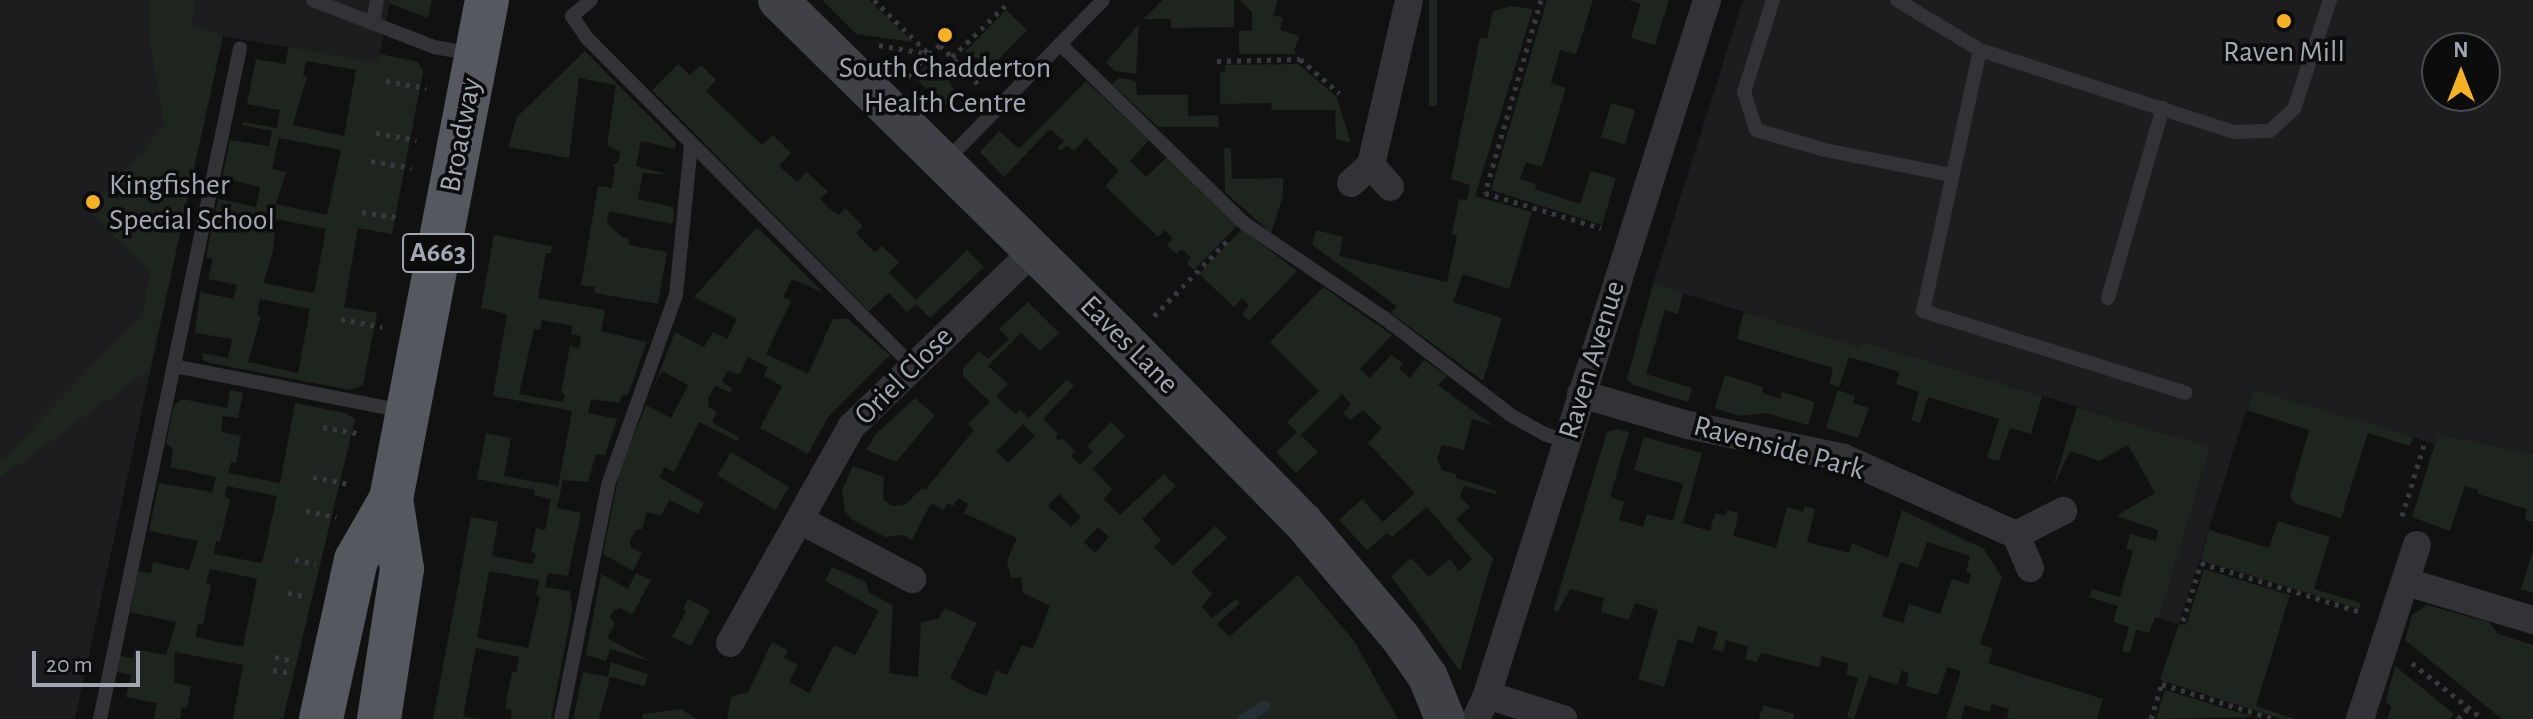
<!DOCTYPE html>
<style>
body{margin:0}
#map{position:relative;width:2533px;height:719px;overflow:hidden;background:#111112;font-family:"Alegreya Sans",sans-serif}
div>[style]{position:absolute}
.built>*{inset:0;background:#1d1d1f}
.green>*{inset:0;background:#1d251e;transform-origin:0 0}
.stream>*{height:11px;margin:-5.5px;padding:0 5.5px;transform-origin:5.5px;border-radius:5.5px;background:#272f36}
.path>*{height:5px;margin-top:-2.5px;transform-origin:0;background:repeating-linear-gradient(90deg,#38393e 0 4px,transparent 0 10px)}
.service>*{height:14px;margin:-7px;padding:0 7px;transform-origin:7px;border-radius:7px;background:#323237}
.minor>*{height:28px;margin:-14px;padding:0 14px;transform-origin:14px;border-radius:14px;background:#323237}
.secondary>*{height:40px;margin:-20px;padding:0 20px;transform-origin:20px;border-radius:20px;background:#404147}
.trunk>*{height:44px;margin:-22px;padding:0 22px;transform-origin:22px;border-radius:22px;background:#55585f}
.dots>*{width:22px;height:22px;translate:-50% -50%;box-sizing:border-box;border:4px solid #0c0c0d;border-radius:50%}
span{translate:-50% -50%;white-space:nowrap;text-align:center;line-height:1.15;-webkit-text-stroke:7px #0c0c0d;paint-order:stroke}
.shield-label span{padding:2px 6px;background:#0c0c0d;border:2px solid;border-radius:6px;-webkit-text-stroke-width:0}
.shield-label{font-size:28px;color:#a1a7b3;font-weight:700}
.poi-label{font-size:30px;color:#a1a7b3}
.left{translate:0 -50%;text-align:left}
.street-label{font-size:30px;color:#a1a7b3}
.north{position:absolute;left:2421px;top:32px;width:80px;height:80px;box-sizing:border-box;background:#0c0c0d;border:2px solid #484a4f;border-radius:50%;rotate:0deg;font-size:22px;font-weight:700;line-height:32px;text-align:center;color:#a1a7b3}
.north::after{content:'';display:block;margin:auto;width:28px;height:36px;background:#f7b224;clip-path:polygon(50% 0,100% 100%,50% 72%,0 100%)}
.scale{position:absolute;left:32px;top:651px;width:108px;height:36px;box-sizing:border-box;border:4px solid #a1a7b3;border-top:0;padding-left:10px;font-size:24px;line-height:28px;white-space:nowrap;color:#a1a7b3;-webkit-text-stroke:6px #0c0c0d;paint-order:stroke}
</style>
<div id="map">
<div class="built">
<div style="clip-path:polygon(0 0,390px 0,378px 63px,223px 36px,75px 719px,0 719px,0 478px,8px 473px,0 466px)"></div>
<div style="clip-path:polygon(evenodd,1743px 0,2533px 0,2533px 454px,2439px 434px,2435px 444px,2253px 389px,2179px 624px,2159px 618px,2210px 447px,1863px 341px,1860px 347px,1653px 284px,1743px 0,2437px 48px,2485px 48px,2485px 96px,2437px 96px,2437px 48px)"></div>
</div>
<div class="green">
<div style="clip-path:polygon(149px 0,195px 0,191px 27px,223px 35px,150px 369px,0 478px,0 461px,142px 316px,151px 273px,89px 211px,165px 125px,149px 38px)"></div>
<div style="clip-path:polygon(390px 0,432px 0,428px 18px,389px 3px)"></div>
<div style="clip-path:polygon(822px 0,869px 0,913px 42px,856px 34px)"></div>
<div style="clip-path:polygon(1163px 0,1234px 0,1234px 27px,1171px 28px,1171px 19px,1143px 19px)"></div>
<div style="clip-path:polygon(1240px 0,1278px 0,1273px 15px,1283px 18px,1280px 30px,1299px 36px,1294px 51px,1297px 54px,1239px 54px,1239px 31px,1252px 31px,1252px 12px)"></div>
<div style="left:1429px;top:0;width:8px;height:106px"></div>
<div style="clip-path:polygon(1547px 0,1593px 0,1576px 54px,1560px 50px,1551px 83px,1566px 88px,1542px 167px,1526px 162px,1520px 179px,1536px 184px,1535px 189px,1580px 204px,1591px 171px,1616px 178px,1602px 225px,1491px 190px)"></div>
<div style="clip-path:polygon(1628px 0,1669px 0,1655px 45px,1631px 38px,1641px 4px)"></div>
<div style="clip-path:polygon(1511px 6px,1533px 9px,1475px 196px,1532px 212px,1509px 289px,1463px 274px,1453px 302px,1502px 318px,1483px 381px,1391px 313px,1397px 306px,1312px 245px,1316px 230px,1343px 237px,1339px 256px,1447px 282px,1457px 236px,1452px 234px,1459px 199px,1467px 200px,1470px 185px,1451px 179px,1480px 38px,1487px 38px,1493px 11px)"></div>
<div style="clip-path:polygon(1006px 10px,1027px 30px,995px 63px,963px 54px)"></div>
<div style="clip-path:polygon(1139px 24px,1136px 74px,1115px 71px,1106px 62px)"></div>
<div style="clip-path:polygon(evenodd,289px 47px,378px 63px,380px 54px,418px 62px,423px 72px,392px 234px,358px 228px,344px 307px,377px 313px,363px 385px,350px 390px,210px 363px,203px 360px,202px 353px,228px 358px,232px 339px,195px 333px,200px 292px,233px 299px,237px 285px,208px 279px,213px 259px,206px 257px,218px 199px,256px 207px,260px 187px,222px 178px,230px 140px,269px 146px,272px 131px,242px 125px,243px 122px,277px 128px,280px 110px,247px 104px,256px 59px,285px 64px,289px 47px,306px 61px,356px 70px,344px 136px,293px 125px,307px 77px,303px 76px,306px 61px,289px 47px,279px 138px,341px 150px,327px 215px,276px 204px,286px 172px,272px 169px,279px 138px,289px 47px,276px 219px,326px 229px,314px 293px,263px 283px,273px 252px,276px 219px,289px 47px,260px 299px,310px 309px,298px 373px,248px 362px,261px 316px,257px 315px,260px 299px)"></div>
<div style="clip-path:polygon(585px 51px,676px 143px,675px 149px,641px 141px,636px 166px,670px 175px,643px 173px,638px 199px,673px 207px,674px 221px,671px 224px,609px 211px,607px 223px,622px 237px,629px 238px,629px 245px,667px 252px,658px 304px,594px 293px,595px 287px,581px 285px,598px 186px,612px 188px,615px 167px,612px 166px,618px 162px,620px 152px,607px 145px,616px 85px,579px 78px,569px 158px,508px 147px,517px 117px)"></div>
<div style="clip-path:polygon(932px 60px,946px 72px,955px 94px,945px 106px,914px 77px)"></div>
<div style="clip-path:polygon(678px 64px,690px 75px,701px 65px,716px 80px,706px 91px,762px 145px,773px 135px,791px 153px,779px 166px,797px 182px,807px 172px,828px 192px,820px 199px,829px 208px,839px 215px,845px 208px,863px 226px,856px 233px,865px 243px,875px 252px,882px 246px,899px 262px,889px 273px,916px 300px,967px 250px,984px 267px,930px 318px,916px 304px,907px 312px,889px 293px,869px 311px,652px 90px)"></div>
<div style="clip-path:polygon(1298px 64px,1337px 97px,1351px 143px,1336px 139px,1335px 110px,1272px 110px,1271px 103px,1220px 104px,1220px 72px,1225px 72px,1225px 65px)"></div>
<div style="clip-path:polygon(1119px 78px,1136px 81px,1137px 95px,1188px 95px,1188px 116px,1218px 115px,1219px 127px,1158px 127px,1112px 84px)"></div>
<div style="clip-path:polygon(1086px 81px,1149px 140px,1130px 161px,1146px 177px,1167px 157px,1238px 225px,1194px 270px,1187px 264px,1191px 258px,1182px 249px,1176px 254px,1167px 245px,1173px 238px,1165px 230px,1158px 237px,1105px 186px,1119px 171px,1086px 138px,1074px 151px,1067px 145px,1060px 151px,1057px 148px,1064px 141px,1050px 129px,1004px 177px,980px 152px,999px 131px,1019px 149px)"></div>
<div style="left:1611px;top:103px;width:25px;height:36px;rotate:16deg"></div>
<div style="clip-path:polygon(1224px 148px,1231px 148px,1232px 179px,1283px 178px,1283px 196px,1271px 233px,1225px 192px)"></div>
<div style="clip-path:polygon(757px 227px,824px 293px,792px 279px,783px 297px,791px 301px,766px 354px,808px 374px,833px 319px,848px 319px,890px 355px,828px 417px,808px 454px,760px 428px,782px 386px,764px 376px,768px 367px,748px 357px,739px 375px,728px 370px,722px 382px,732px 388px,731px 393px,715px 386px,708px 399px,709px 407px,717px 412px,712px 422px,739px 437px,737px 441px,699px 422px,674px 472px,665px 467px,659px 477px,704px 503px,698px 514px,669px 500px,661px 516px,647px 512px,642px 529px,636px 530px,630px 541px,631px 548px,642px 553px,633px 571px,603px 554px,620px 469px,646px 405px,671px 418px,688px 385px,662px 371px,652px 391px,675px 332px,704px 347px,713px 332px,727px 339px,737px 319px,694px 297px)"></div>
<div style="clip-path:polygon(1242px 229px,1297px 271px,1249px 321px,1242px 314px,1249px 306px,1242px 298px,1234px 307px,1199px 274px)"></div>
<div style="clip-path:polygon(evenodd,494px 235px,552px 246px,551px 253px,546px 253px,538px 298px,605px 310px,601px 331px,647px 342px,628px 394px,621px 396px,619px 403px,591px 399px,588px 413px,617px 419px,605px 455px,596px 454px,588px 482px,563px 480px,557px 508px,581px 513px,568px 576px,548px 573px,545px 587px,570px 591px,572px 611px,551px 719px,511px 719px,512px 710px,505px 708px,512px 672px,516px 673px,519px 657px,476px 648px,463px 716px,479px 719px,433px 719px,471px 517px,498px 522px,492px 556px,533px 564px,536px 554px,531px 552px,536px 528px,545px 530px,551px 499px,534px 495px,535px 490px,477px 479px,486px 433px,511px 438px,504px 476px,558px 486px,572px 411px,493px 396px,507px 314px,481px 308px,494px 235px,542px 320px,572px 326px,571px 334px,581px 336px,579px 348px,570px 346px,561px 393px,565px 394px,563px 402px,519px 394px,534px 329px,540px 330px,542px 320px,494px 235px,489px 571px,539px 580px,536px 595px,540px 596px,528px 648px,477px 638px,489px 571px)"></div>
<div style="clip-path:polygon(1653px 284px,1683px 293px,1678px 314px,1665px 310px,1646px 374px,1692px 388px,1688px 402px,1633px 385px,1627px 379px)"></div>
<div style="clip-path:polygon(1323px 287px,1392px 335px,1360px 369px,1370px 378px,1391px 355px,1403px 363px,1399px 369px,1410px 378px,1424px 360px,1447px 376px,1438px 385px,1494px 426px,1472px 419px,1464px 450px,1442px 445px,1437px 459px,1442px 470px,1456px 474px,1456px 478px,1497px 491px,1496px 494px,1464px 486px,1460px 497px,1470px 507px,1456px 519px,1493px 558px,1460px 671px,1391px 576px,1411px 558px,1429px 577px,1450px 559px,1459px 571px,1472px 559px,1427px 507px,1392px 537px,1387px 533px,1367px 550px,1339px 520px,1362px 499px,1383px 522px,1415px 493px,1368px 443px,1382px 428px,1363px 410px,1350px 420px,1343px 413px,1351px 404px,1342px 394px,1301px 435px,1318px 452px,1296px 473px,1276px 452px,1297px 432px,1287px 422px,1319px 391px,1270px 342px)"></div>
<div style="clip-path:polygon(evenodd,1028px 302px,1059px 333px,1040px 351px,1021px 333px,988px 366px,1008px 384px,996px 396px,1015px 414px,1020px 410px,1029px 418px,1067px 379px,1074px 386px,1043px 419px,1058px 434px,1055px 438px,1059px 441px,1062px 438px,1075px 451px,1071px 456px,1080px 465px,1093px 452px,1087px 446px,1111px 422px,1125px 436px,1093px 469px,1112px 489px,1104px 499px,1120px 515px,1164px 474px,1176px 486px,1142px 519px,1161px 540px,1154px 547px,1173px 566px,1215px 526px,1227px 538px,1191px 572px,1212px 594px,1202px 607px,1212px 618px,1236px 599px,1240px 603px,1217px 624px,1229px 637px,1298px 575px,1354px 641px,1398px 719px,727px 719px,731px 697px,748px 692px,772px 642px,788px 650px,784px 658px,798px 665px,789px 682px,809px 693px,834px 645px,855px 655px,879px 611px,825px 581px,832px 567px,866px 582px,869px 593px,893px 605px,889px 673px,918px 677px,921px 622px,938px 619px,945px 608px,977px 623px,950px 678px,971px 690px,987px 696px,996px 670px,1007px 675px,1022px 645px,1033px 649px,1050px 606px,1023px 593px,1021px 577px,1011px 578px,1007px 561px,1017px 538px,964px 513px,968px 504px,958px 498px,953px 506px,947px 503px,944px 510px,931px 503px,912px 540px,902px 535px,885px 537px,851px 519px,845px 511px,842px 490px,853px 466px,884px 477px,883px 499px,892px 506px,905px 505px,922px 488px,925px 490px,974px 430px,968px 424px,990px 402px,963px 376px,963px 369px,979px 351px,988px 359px,1009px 339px,999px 329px,1028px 302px,1023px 424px,1035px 436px,1008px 463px,997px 451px,1023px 424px,1028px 302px,1059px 494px,1081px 517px,1071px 527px,1048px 506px,1059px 494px,1028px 302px,1098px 527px,1109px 537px,1095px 553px,1084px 542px,1098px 527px)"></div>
<div style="clip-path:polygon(1744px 312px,1860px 347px,1862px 341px,2042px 396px,2031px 434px,2010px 428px,1999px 461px,1987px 458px,1999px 419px,1928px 397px,1920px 423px,1911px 420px,1919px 392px,1896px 384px,1899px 372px,1849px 357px,1839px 387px,1829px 384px,1833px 368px,1737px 339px)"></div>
<div style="clip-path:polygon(1725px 375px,1763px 387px,1762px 393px,1780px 399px,1782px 392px,1815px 402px,1808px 425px,1766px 413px,1740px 416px,1715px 408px)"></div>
<div style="clip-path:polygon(2253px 389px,2413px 437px,2410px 446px,2368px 433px,2341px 518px,2294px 503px,2290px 496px,2309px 430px,2247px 410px)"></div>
<div style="clip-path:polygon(evenodd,230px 390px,243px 393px,238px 418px,223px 416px,221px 432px,241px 436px,236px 463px,231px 462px,228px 473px,280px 483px,295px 403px,345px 413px,355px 419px,283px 719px,233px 719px,243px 665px,175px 652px,174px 683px,191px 686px,187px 708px,182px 707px,180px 719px,154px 719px,157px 703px,126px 697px,131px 675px,117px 672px,120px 656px,133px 658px,135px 649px,166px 655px,176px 622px,130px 612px,138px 571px,151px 573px,153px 562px,189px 570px,198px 541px,149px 531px,159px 483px,212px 492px,216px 477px,170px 467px,173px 449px,166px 443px,174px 405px,182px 399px,227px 408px,230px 390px,227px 486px,277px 496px,262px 563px,214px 554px,216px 541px,220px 542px,230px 499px,225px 497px,227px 486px,230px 390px,210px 569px,257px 579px,243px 647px,195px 637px,198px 624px,203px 624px,211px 585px,206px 583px,210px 569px)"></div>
<div style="clip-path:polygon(1838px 390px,1855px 396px,1853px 403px,1869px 408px,1858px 438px,1826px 428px)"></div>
<div style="clip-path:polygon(915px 398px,935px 415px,896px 462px,866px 450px,875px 435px)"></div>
<div style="clip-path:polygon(2077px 407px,2210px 447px,2159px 618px,2155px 617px,2149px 633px,2136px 630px,2130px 653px,2122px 651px,2129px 627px,2113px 622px,2118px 606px,2089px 597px,2092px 589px,2120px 597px,2133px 551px,2126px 549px,2130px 534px,2156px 541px,2158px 530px,2116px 516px,2155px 493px,2128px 445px,2099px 461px,2070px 451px,2053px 487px)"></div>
<div style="clip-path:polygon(evenodd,1617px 429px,1629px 432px,1610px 497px,1624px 502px,1619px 520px,1643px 527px,1647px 514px,1673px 521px,1674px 517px,1683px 484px,1634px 470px,1644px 437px,1702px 453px,1683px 523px,1710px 531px,1715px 513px,1725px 516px,1727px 510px,1739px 513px,1733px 536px,1776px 548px,1787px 507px,1803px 512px,1805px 506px,1815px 509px,1807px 542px,1849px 553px,1852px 543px,1888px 558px,1902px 510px,1984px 549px,2002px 577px,1980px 644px,1993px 649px,1988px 663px,2103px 699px,2097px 719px,2012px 719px,2007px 718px,2009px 709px,1992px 704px,1989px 712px,1965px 705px,1961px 719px,1946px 719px,1961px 671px,1947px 667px,1938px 695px,1906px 686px,1909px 673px,1902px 670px,1897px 685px,1869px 676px,1854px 719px,1847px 717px,1858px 678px,1846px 674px,1849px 664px,1822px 656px,1819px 667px,1761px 653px,1757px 662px,1745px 659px,1748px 647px,1726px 640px,1723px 652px,1713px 649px,1718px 632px,1698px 626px,1693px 643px,1678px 639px,1664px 687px,1638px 679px,1658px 610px,1635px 603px,1629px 620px,1601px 612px,1604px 598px,1570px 589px,1558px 612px,1553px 611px,1607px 432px,1617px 429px,1927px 542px,1970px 556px,1966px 572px,1971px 574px,1968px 584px,1952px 579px,1940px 614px,1909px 604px,1903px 623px,1882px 616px,1900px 562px,1918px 568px,1927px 542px)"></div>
<div style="clip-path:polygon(2438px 434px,2533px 454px,2533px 522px,2525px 520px,2527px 509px,2478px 494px,2478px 490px,2465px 486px,2450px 531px,2412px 517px)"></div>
<div style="left:731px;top:452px;width:68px;height:27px;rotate:31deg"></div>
<div style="clip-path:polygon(2278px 521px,2330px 537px,2314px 589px,2361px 603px,2359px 609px,2200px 560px,2209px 530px,2269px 548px)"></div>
<div style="clip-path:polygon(2533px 550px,2533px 593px,2521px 589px)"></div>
<div style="clip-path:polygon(2204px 569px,2290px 595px,2256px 706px,2295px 719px,2282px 719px,2160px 680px,2179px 624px,2186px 625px)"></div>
<div style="clip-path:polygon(636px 573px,651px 580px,632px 615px,620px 608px,614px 610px,610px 617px,615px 624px,607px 638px,652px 662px,610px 649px,606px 661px,586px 655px,601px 574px,628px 589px)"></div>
<div style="clip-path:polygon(688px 599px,710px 610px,691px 646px,672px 637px,686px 611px,683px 609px)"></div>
<div style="clip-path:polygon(2427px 605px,2489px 622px,2498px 634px,2533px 645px,2533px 719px,2502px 719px,2405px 640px,2412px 615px)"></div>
<div style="clip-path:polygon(611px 662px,648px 674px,645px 686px,610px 677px,599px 719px,573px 719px,583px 672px,608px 677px)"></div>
<div style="clip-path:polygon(2395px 666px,2454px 714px,2450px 719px,2387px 719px,2391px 708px,2386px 700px)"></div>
<div style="clip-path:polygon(2165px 690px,2254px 717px,2156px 719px)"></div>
<div style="clip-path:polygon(1763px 705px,1795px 714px,1793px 719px,1759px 719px)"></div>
<div style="clip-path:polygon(681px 709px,696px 719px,642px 719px,643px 714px)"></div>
</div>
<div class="stream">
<div style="left:1242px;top:719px;width:26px;rotate:-31deg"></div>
</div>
<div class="path">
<div style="left:874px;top:0;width:77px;rotate:44.5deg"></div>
<div style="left:929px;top:54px;width:29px;rotate:136deg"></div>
<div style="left:908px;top:74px;width:4px;rotate:45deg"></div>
<div style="left:1541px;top:0;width:201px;rotate:106.2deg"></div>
<div style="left:1485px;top:193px;width:121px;rotate:16.8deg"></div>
<div style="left:879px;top:45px;width:51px;rotate:10.2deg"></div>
<div style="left:929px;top:54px;width:14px;rotate:-39deg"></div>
<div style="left:940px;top:45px;width:60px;rotate:45.7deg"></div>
<div style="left:952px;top:57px;width:74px;rotate:-43.9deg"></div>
<div style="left:1217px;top:61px;width:83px;rotate:-1.4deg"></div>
<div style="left:1300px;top:59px;width:52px;rotate:41.1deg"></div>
<div style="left:386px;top:81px;width:41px;rotate:9.9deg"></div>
<div style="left:376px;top:133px;width:41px;rotate:9.9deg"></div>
<div style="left:371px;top:161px;width:41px;rotate:9.9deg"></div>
<div style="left:362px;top:212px;width:40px;rotate:8.5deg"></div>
<div style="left:1154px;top:316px;width:106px;rotate:-45.8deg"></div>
<div style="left:341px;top:319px;width:42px;rotate:11deg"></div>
<div style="left:323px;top:427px;width:39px;rotate:10deg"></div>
<div style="left:313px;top:477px;width:37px;rotate:11deg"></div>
<div style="left:306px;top:511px;width:31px;rotate:11deg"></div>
<div style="left:2402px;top:516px;width:74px;rotate:-72.8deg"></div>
<div style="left:295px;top:560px;width:21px;rotate:11deg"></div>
<div style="left:288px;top:593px;width:20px;rotate:11deg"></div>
<div style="left:2183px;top:621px;width:61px;rotate:-72.8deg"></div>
<div style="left:2201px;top:563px;width:167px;rotate:17deg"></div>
<div style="left:275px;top:657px;width:20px;rotate:11deg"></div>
<div style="left:2412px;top:663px;width:90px;rotate:38.3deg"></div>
<div style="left:273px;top:670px;width:19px;rotate:9deg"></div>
<div style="left:2151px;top:719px;width:37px;rotate:-73deg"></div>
<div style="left:2162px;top:684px;width:117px;rotate:17.4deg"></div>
<div style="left:2458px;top:719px;width:16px;rotate:-47deg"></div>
</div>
<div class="service">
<div style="left:313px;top:0;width:130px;rotate:21.2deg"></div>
<div style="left:434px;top:47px;width:39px;rotate:10deg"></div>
<div style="left:591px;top:0;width:25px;rotate:140deg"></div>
<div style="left:572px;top:16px;width:27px;rotate:56deg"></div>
<div style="left:587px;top:38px;width:462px;rotate:45.2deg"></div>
<div style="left:1773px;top:0;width:96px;rotate:107.5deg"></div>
<div style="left:1744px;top:92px;width:40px;rotate:72deg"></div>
<div style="left:1756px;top:130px;width:72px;rotate:16.2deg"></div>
<div style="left:1825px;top:150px;width:128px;rotate:11.2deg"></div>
<div style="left:1897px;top:0;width:97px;rotate:31.1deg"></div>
<div style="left:1980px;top:50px;width:267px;rotate:17.9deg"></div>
<div style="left:2234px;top:132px;width:36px;rotate:-2deg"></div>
<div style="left:2270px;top:131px;width:33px;rotate:-43deg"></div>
<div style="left:2294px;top:109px;width:115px;rotate:-71.7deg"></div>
<div style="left:373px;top:24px;width:24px;rotate:-81deg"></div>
<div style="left:1060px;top:44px;width:257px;rotate:44.2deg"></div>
<div style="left:1244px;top:223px;width:168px;rotate:34.1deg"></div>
<div style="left:1383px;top:317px;width:163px;rotate:37.5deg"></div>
<div style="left:1512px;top:416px;width:37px;rotate:29deg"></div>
<div style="left:1544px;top:434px;width:24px;rotate:17deg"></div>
<div style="left:1980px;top:50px;width:267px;rotate:102.3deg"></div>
<div style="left:1923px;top:311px;width:275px;rotate:17.3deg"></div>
<div style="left:947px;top:160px;width:223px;rotate:-45.7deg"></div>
<div style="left:2108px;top:298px;width:198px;rotate:-73.9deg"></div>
<div style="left:174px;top:366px;width:233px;rotate:11.1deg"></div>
<div style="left:100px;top:719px;width:685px;rotate:-78.21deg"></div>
<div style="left:561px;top:719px;width:242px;rotate:-78.6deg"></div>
<div style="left:609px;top:482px;width:199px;rotate:-70.3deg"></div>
<div style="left:676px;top:295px;width:152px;rotate:-84.3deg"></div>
</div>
<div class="minor">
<div style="left:1371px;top:165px;width:29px;rotate:49deg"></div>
<div style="left:1351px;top:183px;width:27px;rotate:-42deg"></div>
<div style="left:1371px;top:165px;width:169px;rotate:-77deg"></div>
<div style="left:1581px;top:394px;width:111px;rotate:16.2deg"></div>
<div style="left:1688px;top:425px;width:159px;rotate:11.9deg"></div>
<div style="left:1844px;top:458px;width:188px;rotate:24.1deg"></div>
<div style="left:2016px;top:535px;width:36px;rotate:67deg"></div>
<div style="left:800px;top:520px;width:127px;rotate:27.8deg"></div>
<div style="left:2016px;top:535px;width:53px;rotate:-27.1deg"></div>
<div style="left:2407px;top:582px;width:132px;rotate:16.8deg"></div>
<div style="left:730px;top:643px;width:249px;rotate:-60.7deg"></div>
<div style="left:852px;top:426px;width:253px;rotate:-44deg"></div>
<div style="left:1487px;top:695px;width:80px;rotate:17.5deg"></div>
<div style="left:1476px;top:719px;width:26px;rotate:-65deg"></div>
<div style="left:1487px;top:695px;width:729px;rotate:-72.43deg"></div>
<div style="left:2360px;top:719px;width:183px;rotate:-71.9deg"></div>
</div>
<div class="secondary">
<div style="left:778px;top:0;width:479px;rotate:44.5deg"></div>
<div style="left:1120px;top:336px;width:261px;rotate:45.5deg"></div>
<div style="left:1303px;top:522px;width:150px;rotate:49.9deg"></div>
<div style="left:1400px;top:637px;width:49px;rotate:55deg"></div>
<div style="left:1428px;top:677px;width:45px;rotate:68deg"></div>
</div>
<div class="trunk">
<div style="left:321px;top:719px;width:163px;rotate:-77.6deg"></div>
<div style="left:356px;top:560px;width:70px;rotate:-60.2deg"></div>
<div style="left:391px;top:499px;width:508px;rotate:-79.11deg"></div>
<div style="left:379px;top:719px;width:152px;rotate:-81.3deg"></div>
<div style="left:402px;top:569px;width:71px;rotate:-98.9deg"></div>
</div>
<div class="dots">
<div style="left:2284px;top:21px;background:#f7b224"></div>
<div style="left:945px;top:35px;background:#f7b224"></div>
<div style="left:93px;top:202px;background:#f7b224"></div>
</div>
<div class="shield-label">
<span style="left:438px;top:253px">A663</span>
</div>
<div class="poi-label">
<span style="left:2284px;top:52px">Raven Mill</span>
<span style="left:945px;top:85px">South Chadderton<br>Health Centre</span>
<span class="left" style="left:109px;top:202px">Kingfisher<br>Special School</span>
</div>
<div class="street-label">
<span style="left:461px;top:135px;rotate:-79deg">Broadway</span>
<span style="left:1129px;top:345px;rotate:45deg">Eaves Lane</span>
<span style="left:1592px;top:360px;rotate:-73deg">Raven Avenue</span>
<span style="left:904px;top:376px;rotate:-45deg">Oriel Close</span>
<span style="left:1779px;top:448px;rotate:15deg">Ravenside Park</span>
</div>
<div class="north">N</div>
<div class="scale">20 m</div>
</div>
